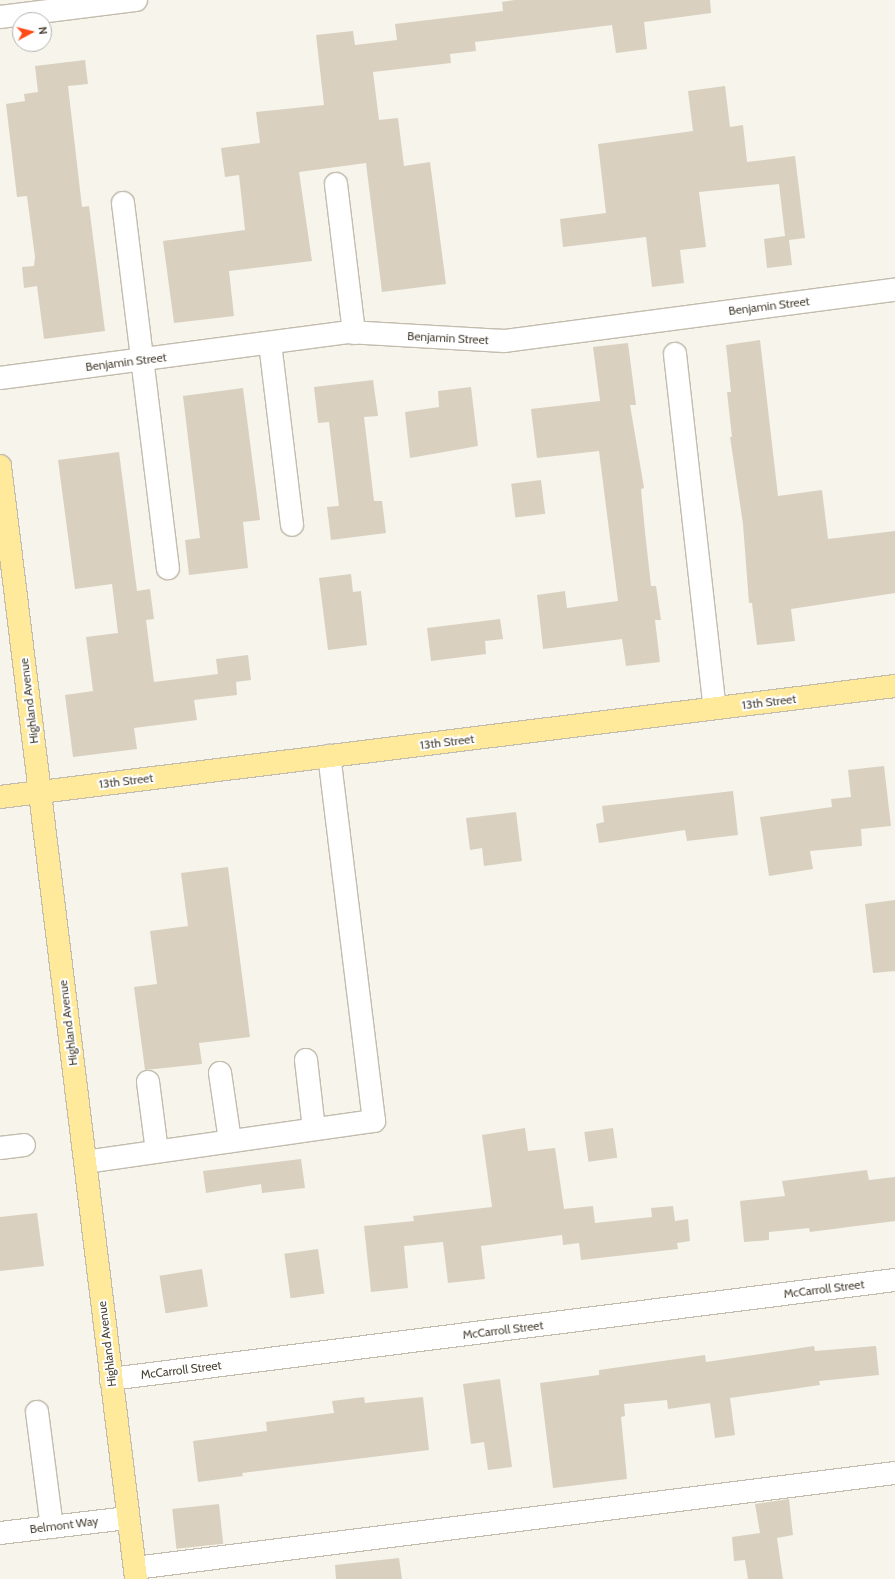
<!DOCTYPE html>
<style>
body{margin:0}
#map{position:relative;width:895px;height:1579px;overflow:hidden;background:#f6f4eb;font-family:Cabin,sans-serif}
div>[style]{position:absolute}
.building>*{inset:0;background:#d9d0c0;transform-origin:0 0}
.roads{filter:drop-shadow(1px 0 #c3bcad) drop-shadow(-1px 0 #c3bcad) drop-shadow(0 1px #c3bcad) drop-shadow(0 -1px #c3bcad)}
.minor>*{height:22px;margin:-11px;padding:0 11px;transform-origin:11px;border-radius:11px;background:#fff}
.major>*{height:22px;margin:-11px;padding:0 11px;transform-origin:11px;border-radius:11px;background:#ffe99b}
span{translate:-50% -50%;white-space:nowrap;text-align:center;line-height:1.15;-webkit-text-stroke:4px #fff;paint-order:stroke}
.street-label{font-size:12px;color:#4b4538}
.north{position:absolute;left:12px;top:12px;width:40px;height:40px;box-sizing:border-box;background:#fff;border:1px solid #b7b5af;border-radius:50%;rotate:83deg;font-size:11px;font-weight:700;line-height:16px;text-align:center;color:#4b4538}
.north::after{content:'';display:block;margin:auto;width:14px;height:18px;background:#ff4a19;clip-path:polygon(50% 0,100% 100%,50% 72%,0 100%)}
</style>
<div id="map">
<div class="building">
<div style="clip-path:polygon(515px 0,710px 0,711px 13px,644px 22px,647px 49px,616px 53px,612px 25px,475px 42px,476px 51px,450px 54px,451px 63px,373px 72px,379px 120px,398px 118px,404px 166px,430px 162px,446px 284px,382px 292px,366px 163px,299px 172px,312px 261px,229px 271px,234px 316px,174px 323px,163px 241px,245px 230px,239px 175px,225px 177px,221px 148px,260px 143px,256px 112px,324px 105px,316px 35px,353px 31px,355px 45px,397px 40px,395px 24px,503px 11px,502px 2px)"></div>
<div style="clip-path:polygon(85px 60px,88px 84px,68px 86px,82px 207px,89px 206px,105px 331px,44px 339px,37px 286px,24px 288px,22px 267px,34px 266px,35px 257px,27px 196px,17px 197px,6px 104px,25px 101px,24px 94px,38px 92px,35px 66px)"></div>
<div style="clip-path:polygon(725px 86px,730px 127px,743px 125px,747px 162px,795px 156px,805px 238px,789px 240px,792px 265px,767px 268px,764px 239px,785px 236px,779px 184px,699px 192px,706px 247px,680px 250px,684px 283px,652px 287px,646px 237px,563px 247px,560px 219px,606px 213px,598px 144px,693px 131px,688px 91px)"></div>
<div style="clip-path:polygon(760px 340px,778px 496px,822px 490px,828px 539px,895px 531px,895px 593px,791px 609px,795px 641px,757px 645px,752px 603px,749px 603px,743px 524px,730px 437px,732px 437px,727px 392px,731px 392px,726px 345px)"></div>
<div style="clip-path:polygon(628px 343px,636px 405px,630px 405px,644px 488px,641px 489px,645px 532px,651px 586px,656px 586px,661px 620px,655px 620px,660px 662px,626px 666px,622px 639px,543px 649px,537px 595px,565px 591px,567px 608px,618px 601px,599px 451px,537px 458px,531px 409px,600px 401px,593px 347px)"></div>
<div style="clip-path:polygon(373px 380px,378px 416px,364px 417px,374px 501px,382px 501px,386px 533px,331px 540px,327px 507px,339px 506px,329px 422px,318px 423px,314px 387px)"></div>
<div style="clip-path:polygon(471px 387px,478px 446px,410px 458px,405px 412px,439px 407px,438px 391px)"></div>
<div style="clip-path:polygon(243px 388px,260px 520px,243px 522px,248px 568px,189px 575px,185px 540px,200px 538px,183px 396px)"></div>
<div style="clip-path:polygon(119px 452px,137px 591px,150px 589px,154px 619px,146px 620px,154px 682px,218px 674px,216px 659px,248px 655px,251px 680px,236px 682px,237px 695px,194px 700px,197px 720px,134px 728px,137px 749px,73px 757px,65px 695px,93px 691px,86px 637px,118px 633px,112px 584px,75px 589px,58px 460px)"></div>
<div style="left:541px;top:480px;width:34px;height:30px;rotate:83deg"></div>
<div style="clip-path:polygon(351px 574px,353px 592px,361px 591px,367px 645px,328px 650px,319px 578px)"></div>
<div style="clip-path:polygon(500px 619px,503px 639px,485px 641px,486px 654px,431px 661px,427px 628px)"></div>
<div style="clip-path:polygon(884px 766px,891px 826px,861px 829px,862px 846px,810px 851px,813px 869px,769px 876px,760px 817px,832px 807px,831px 799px,851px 797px,848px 770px)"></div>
<div style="clip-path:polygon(733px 791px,738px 835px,687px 841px,685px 830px,599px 843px,596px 824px,604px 822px,602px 806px)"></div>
<div style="clip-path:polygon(516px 812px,522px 861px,484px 866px,482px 848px,470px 850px,466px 818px)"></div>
<div style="clip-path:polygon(228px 867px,250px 1037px,199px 1043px,202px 1064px,145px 1070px,134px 987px,157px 984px,150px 931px,188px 926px,181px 873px)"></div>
<div style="clip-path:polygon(895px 900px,895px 971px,873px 973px,865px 904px)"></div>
<div style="clip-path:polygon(525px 1128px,528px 1151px,555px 1148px,564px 1209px,593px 1206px,595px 1223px,652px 1217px,651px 1208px,673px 1206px,675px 1221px,688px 1219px,690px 1241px,677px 1243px,678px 1249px,581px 1260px,579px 1243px,563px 1245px,562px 1235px,481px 1246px,485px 1279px,448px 1283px,443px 1242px,404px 1246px,408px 1288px,371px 1292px,364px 1226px,414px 1221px,413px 1216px,492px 1207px,482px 1135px)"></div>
<div style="left:613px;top:1128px;width:30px;height:29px;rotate:82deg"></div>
<div style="clip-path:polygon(301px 1159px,305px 1188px,262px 1193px,261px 1184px,206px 1193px,203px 1171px)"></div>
<div style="clip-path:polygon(867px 1170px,869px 1180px,895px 1177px,895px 1221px,810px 1232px,809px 1228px,769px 1232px,769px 1240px,744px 1242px,740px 1201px,785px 1196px,782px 1181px)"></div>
<div style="clip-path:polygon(37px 1213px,44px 1266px,0 1271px,0 1217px)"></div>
<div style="left:318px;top:1249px;width:45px;height:34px;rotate:82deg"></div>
<div style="left:202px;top:1269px;width:38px;height:43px;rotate:81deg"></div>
<div style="clip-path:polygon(814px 1346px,815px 1351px,876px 1346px,879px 1375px,819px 1381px,820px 1385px,730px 1398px,735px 1435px,715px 1438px,710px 1403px,668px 1409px,667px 1400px,624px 1404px,625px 1416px,621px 1417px,627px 1479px,553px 1488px,540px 1383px,599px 1375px,599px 1370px,705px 1355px,706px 1362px)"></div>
<div style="clip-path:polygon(500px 1379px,512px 1467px,488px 1470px,484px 1442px,471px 1444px,463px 1384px)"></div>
<div style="clip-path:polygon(364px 1397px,365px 1403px,423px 1397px,429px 1450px,242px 1473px,243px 1476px,198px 1482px,193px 1441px,267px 1431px,266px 1422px,334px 1413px,332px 1401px)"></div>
<div style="clip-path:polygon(789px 1499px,793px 1535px,777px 1538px,783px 1579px,748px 1579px,745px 1560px,734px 1561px,732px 1537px,760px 1533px,755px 1504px)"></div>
<div style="left:219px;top:1504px;width:40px;height:47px;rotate:84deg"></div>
<div style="clip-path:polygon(399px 1558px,402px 1579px,336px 1579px,335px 1565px)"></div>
</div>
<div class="roads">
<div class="minor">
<div style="left:0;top:17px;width:137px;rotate:-7.1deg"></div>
<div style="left:336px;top:184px;width:150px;rotate:83.1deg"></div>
<div style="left:123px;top:203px;width:368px;rotate:83deg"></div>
<div style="left:270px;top:343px;width:183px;rotate:83.1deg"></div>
<div style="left:675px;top:354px;width:356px;rotate:83.6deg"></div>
<div style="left:0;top:378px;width:351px;rotate:-7.5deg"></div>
<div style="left:348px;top:332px;width:157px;rotate:3.3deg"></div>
<div style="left:505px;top:341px;width:393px;rotate:-7.5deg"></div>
<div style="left:306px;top:1060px;width:69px;rotate:83.4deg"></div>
<div style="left:220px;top:1073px;width:69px;rotate:81.6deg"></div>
<div style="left:148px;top:1082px;width:70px;rotate:82.6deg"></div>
<div style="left:0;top:1148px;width:24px;rotate:-7deg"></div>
<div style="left:85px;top:1162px;width:292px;rotate:-8.1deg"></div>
<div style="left:374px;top:1121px;width:368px;rotate:-97deg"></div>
<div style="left:111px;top:1379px;width:790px;rotate:-7.2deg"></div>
<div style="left:37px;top:1412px;width:116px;rotate:82.6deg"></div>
<div style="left:0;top:1533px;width:129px;rotate:-6.7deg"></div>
<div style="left:135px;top:1568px;width:766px;rotate:-7.13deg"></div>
</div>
<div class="major">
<div style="left:0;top:466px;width:1121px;rotate:83.03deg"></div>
<div style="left:0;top:797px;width:902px;rotate:-7.07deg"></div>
</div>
</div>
<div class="street-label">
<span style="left:769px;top:306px;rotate:-7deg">Benjamin Street</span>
<span style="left:448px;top:338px;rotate:3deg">Benjamin Street</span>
<span style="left:126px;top:362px;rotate:-7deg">Benjamin Street</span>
<span style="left:29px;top:701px;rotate:-97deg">Highland Avenue</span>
<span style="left:769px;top:702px;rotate:-7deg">13th Street</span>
<span style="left:447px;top:742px;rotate:-7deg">13th Street</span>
<span style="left:126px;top:781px;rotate:-7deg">13th Street</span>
<span style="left:68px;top:1023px;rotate:-97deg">Highland Avenue</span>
<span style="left:824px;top:1289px;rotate:-7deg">McCarroll Street</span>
<span style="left:503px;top:1330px;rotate:-7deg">McCarroll Street</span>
<span style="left:107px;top:1344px;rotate:-97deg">Highland Avenue</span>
<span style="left:181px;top:1370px;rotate:-7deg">McCarroll Street</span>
<span style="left:64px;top:1525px;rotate:-7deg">Belmont Way</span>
</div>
<div class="north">N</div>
</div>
